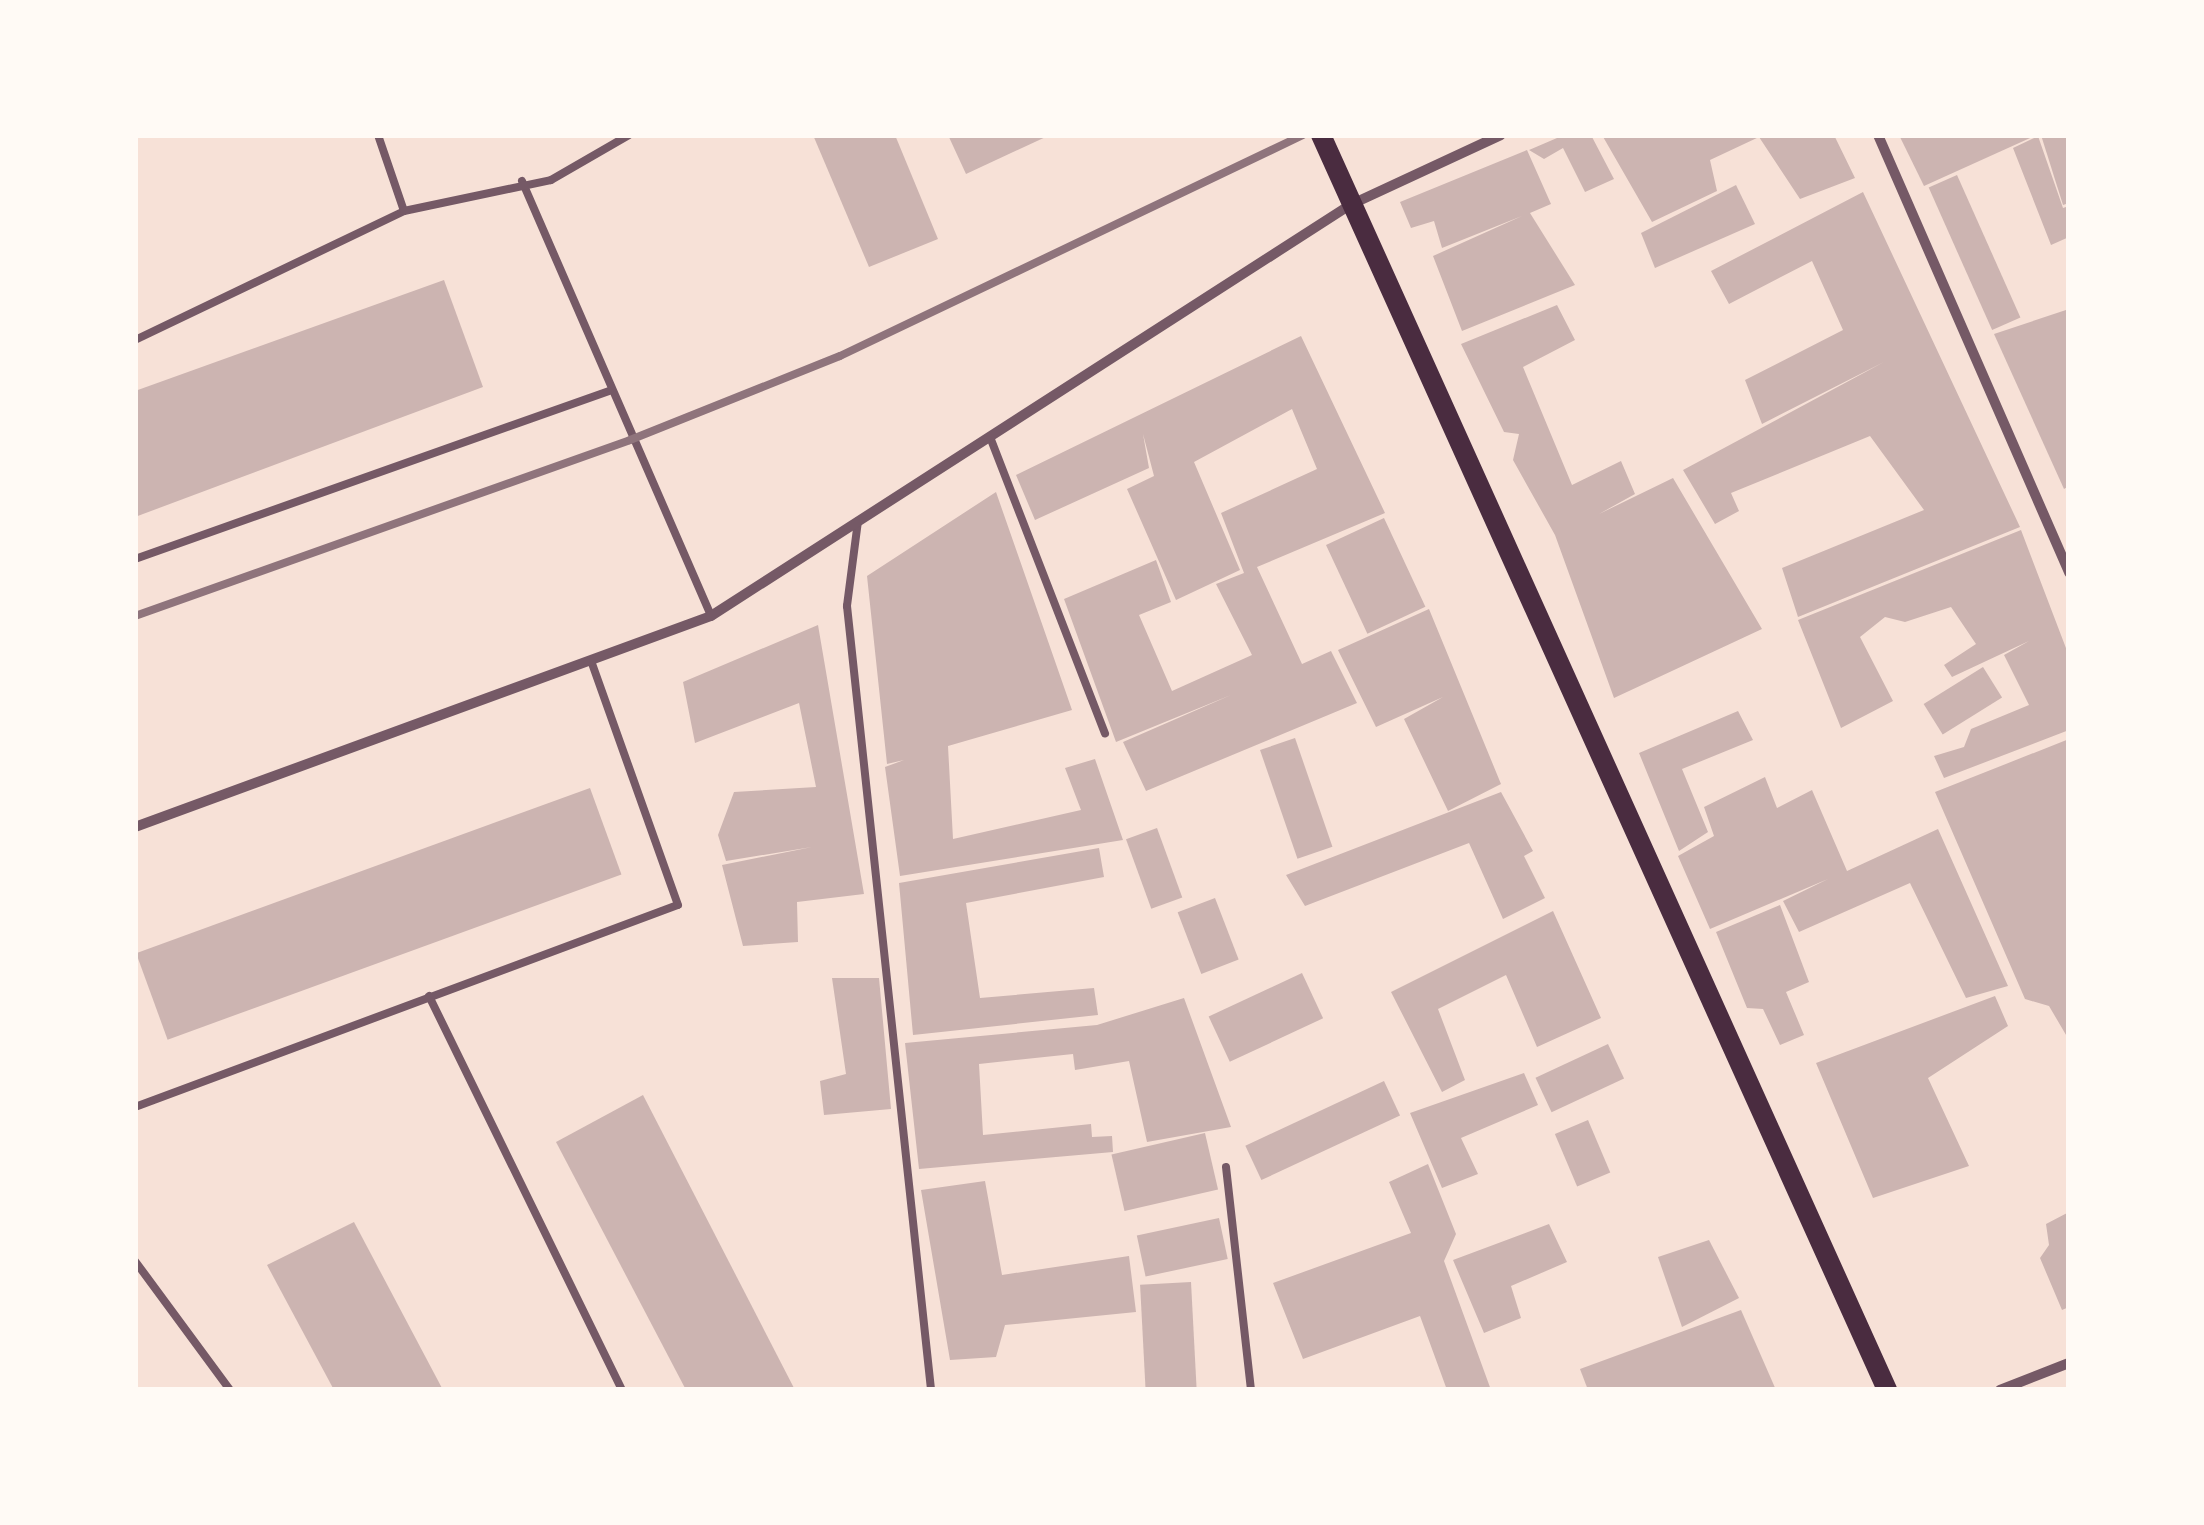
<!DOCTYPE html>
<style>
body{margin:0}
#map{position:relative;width:2204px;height:1525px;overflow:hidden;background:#f7e1d7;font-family:Arial,sans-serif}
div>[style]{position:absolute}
.building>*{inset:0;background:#ccb4b1;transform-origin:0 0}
.service>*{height:8px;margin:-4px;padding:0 4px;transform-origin:4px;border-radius:4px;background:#755966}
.minor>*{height:10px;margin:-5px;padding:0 5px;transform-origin:5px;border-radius:5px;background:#755966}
.secondary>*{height:20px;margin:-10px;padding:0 10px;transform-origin:10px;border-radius:10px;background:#4a2c40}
.rail>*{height:8px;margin:-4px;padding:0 4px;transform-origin:4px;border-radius:4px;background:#8f747c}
span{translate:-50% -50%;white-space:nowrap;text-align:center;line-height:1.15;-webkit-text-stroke:10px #fffaf5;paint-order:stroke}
.frame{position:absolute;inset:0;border:138px solid #fffaf5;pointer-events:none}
</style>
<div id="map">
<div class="building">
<div style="clip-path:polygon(813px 135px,895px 135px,938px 239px,869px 267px)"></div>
<div style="clip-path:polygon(948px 135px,1050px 135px,966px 174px)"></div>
<div style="clip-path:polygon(1564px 135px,1591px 135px,1614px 179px,1585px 192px,1563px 148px,1544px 159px,1529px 150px)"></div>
<div style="clip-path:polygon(1602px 135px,1834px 135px,1855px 178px,1800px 199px,1759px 137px,1710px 160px,1717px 191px,1652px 222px)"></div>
<div style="clip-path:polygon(1899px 135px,2037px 135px,1924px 186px)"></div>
<div style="clip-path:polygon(2041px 135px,2069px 135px,2069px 203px,2063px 205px)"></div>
<div style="clip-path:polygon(2038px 136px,2063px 208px,2069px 206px,2069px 237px,2051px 245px,2013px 148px)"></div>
<div style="clip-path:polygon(1527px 150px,1551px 204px,1530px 213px,1575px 285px,1462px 331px,1433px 256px,1522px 216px,1442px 248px,1434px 221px,1411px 228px,1400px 202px)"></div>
<div style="left:1957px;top:175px;width:156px;height:31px;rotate:66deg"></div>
<div style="clip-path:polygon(1736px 185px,1755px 224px,1655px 268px,1641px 233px)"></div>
<div style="clip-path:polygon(1863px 192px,2020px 527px,1798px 617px,1782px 568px,1924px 510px,1870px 436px,1731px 493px,1739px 511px,1715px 524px,1683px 470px,1884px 362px,1762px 424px,1745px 380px,1843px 330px,1812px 261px,1729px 304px,1711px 271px)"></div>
<div style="clip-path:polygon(444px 280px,483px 387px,135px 517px,135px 391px)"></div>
<div style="clip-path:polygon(1557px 305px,1575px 340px,1523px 367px,1572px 485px,1621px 461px,1635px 494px,1599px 514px,1673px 478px,1762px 629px,1614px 698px,1555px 535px,1513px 460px,1519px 434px,1504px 432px,1461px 344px)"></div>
<div style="clip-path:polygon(2069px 309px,2069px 486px,2064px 489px,1994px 334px)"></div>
<div style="clip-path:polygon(1301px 336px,1385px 513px,1257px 567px,1302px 664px,1331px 651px,1357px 703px,1146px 791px,1123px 742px,1231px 695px,1116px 742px,1064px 599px,1156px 560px,1171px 602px,1139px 615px,1172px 691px,1252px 655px,1216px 584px,1244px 573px,1221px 513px,1317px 469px,1292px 409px,1194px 462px,1240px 570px,1176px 600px,1127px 489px,1154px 476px,1143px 434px,1149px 468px,1035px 520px,1016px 475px)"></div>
<div style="clip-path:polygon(996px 492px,1072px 710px,948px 746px,953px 839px,1081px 810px,1065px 768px,1095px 759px,1123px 840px,900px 876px,885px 767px,904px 760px,887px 764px,867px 576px)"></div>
<div style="left:1384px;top:518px;width:98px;height:64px;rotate:65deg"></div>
<div style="clip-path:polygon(2021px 530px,2069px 656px,2069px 730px,1944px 778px,1934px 756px,1964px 747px,1971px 729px,2029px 705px,2004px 655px,2029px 641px,1952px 677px,1944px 665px,1976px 644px,1951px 607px,1905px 622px,1885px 617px,1860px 637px,1893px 701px,1841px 728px,1798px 620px)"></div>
<div style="clip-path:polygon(1429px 609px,1501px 784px,1448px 811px,1404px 719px,1443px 697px,1376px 727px,1338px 650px)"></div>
<div style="clip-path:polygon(818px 625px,864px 894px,797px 902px,798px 942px,743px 946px,722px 865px,812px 847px,726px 861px,718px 835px,734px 792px,816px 787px,799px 703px,695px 743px,683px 682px)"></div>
<div style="left:1983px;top:667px;width:36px;height:70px;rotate:58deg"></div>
<div style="clip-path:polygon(1738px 711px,1753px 740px,1682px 769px,1708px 832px,1679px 851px,1639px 753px)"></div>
<div style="left:1295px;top:738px;width:115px;height:37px;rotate:71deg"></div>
<div style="clip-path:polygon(2069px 739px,2069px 1040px,2049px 1006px,2025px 999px,1935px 792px)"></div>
<div style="clip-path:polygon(1765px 777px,1777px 808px,1812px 790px,1847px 871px,1938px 829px,2008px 986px,1966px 998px,1910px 883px,1799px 932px,1783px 901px,1828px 879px,1710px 929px,1678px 856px,1714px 836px,1704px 807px)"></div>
<div style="left:590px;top:788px;width:92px;height:483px;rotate:70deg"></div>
<div style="clip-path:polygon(1501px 792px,1533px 851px,1524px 856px,1545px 898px,1503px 919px,1469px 843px,1305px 906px,1286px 875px)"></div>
<div style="left:1157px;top:828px;width:74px;height:33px;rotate:70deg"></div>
<div style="clip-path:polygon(1099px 848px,1104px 877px,966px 903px,980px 998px,1094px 988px,1098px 1015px,913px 1035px,899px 883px)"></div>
<div style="left:1215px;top:898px;width:66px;height:40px;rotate:69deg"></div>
<div style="clip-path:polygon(1780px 905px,1809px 982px,1786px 992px,1804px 1035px,1780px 1045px,1763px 1009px,1747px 1008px,1716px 932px)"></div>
<div style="clip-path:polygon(1553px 911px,1601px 1018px,1537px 1047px,1506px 975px,1438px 1009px,1465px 1080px,1442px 1092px,1391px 992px)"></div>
<div style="left:1302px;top:973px;width:50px;height:103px;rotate:65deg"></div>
<div style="clip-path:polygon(832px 978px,879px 978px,891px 1109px,824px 1115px,820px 1081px,846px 1074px)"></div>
<div style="clip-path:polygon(1995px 996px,2008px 1026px,1928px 1078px,1969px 1166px,1873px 1198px,1816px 1063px)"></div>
<div style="clip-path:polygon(1184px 998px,1231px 1127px,1147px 1142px,1129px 1061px,1075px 1070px,1073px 1054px,979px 1064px,983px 1135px,1091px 1124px,1092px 1137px,1112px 1136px,1113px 1152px,919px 1169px,905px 1043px,1097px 1025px)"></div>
<div style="left:1608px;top:1044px;width:38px;height:80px;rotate:65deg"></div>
<div style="clip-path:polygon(1524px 1073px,1538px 1105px,1461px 1138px,1478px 1174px,1442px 1188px,1410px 1113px)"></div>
<div style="left:1384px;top:1081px;width:38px;height:153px;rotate:65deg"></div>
<div style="clip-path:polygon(643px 1095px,795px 1390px,686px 1390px,556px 1142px)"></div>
<div style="left:1588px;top:1120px;width:57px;height:36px;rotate:67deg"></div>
<div style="left:1205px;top:1133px;width:58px;height:96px;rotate:77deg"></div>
<div style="clip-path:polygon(1428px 1164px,1456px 1234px,1444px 1261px,1491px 1390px,1447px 1390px,1420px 1316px,1303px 1359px,1273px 1283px,1411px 1233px,1389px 1182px)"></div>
<div style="clip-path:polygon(985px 1181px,1002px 1275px,1129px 1256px,1136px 1312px,1005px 1325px,996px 1357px,950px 1360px,921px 1190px)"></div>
<div style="clip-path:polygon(2069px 1212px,2069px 1307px,2062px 1310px,2040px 1258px,2049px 1245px,2046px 1224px)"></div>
<div style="left:1219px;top:1218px;width:42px;height:84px;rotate:78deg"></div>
<div style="clip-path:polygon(354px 1222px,443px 1390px,334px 1390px,267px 1265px)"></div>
<div style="clip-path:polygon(1549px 1224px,1567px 1262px,1511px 1286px,1521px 1318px,1484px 1333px,1453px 1260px)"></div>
<div style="clip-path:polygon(1709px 1240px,1739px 1298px,1682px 1327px,1658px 1257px)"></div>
<div style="left:1191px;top:1282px;width:106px;height:51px;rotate:87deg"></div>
<div style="clip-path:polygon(1741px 1310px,1776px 1390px,1588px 1390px,1580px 1369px)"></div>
</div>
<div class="service">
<div style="left:378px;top:135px;width:80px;rotate:71.1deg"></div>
<div style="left:522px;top:181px;width:474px;rotate:66.5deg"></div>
<div style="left:135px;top:340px;width:298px;rotate:-25.6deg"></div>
<div style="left:404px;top:211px;width:150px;rotate:-11.9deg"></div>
<div style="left:551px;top:180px;width:90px;rotate:-30deg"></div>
<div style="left:990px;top:437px;width:318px;rotate:68.8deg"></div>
<div style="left:858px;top:521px;width:86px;rotate:97.4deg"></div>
<div style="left:847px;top:606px;width:788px;rotate:83.88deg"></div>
<div style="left:135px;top:559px;width:503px;rotate:-19.52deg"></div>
<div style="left:429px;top:996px;width:439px;rotate:63.9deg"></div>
<div style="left:135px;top:1107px;width:579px;rotate:-20.41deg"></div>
<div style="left:678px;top:905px;width:259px;rotate:-109.6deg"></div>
<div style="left:1226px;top:1167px;width:224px;rotate:83.6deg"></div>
<div style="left:135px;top:1261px;width:160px;rotate:53.6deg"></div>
</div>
<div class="minor">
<div style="left:1878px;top:135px;width:478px;rotate:66.4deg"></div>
<div style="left:135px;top:827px;width:613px;rotate:-20.12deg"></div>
<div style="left:711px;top:616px;width:760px;rotate:-32.75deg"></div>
<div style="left:1350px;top:205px;width:166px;rotate:-24.9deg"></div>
<div style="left:2000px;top:1390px;width:74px;rotate:-21.4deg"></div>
</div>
<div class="secondary">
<div style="left:1321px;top:135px;width:1377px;rotate:65.72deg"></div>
</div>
<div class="rail">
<div style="left:135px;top:616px;width:525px;rotate:-19.57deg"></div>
<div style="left:630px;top:440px;width:226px;rotate:-21.8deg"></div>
<div style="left:840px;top:356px;width:513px;rotate:-25.52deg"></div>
</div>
<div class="frame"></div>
</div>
